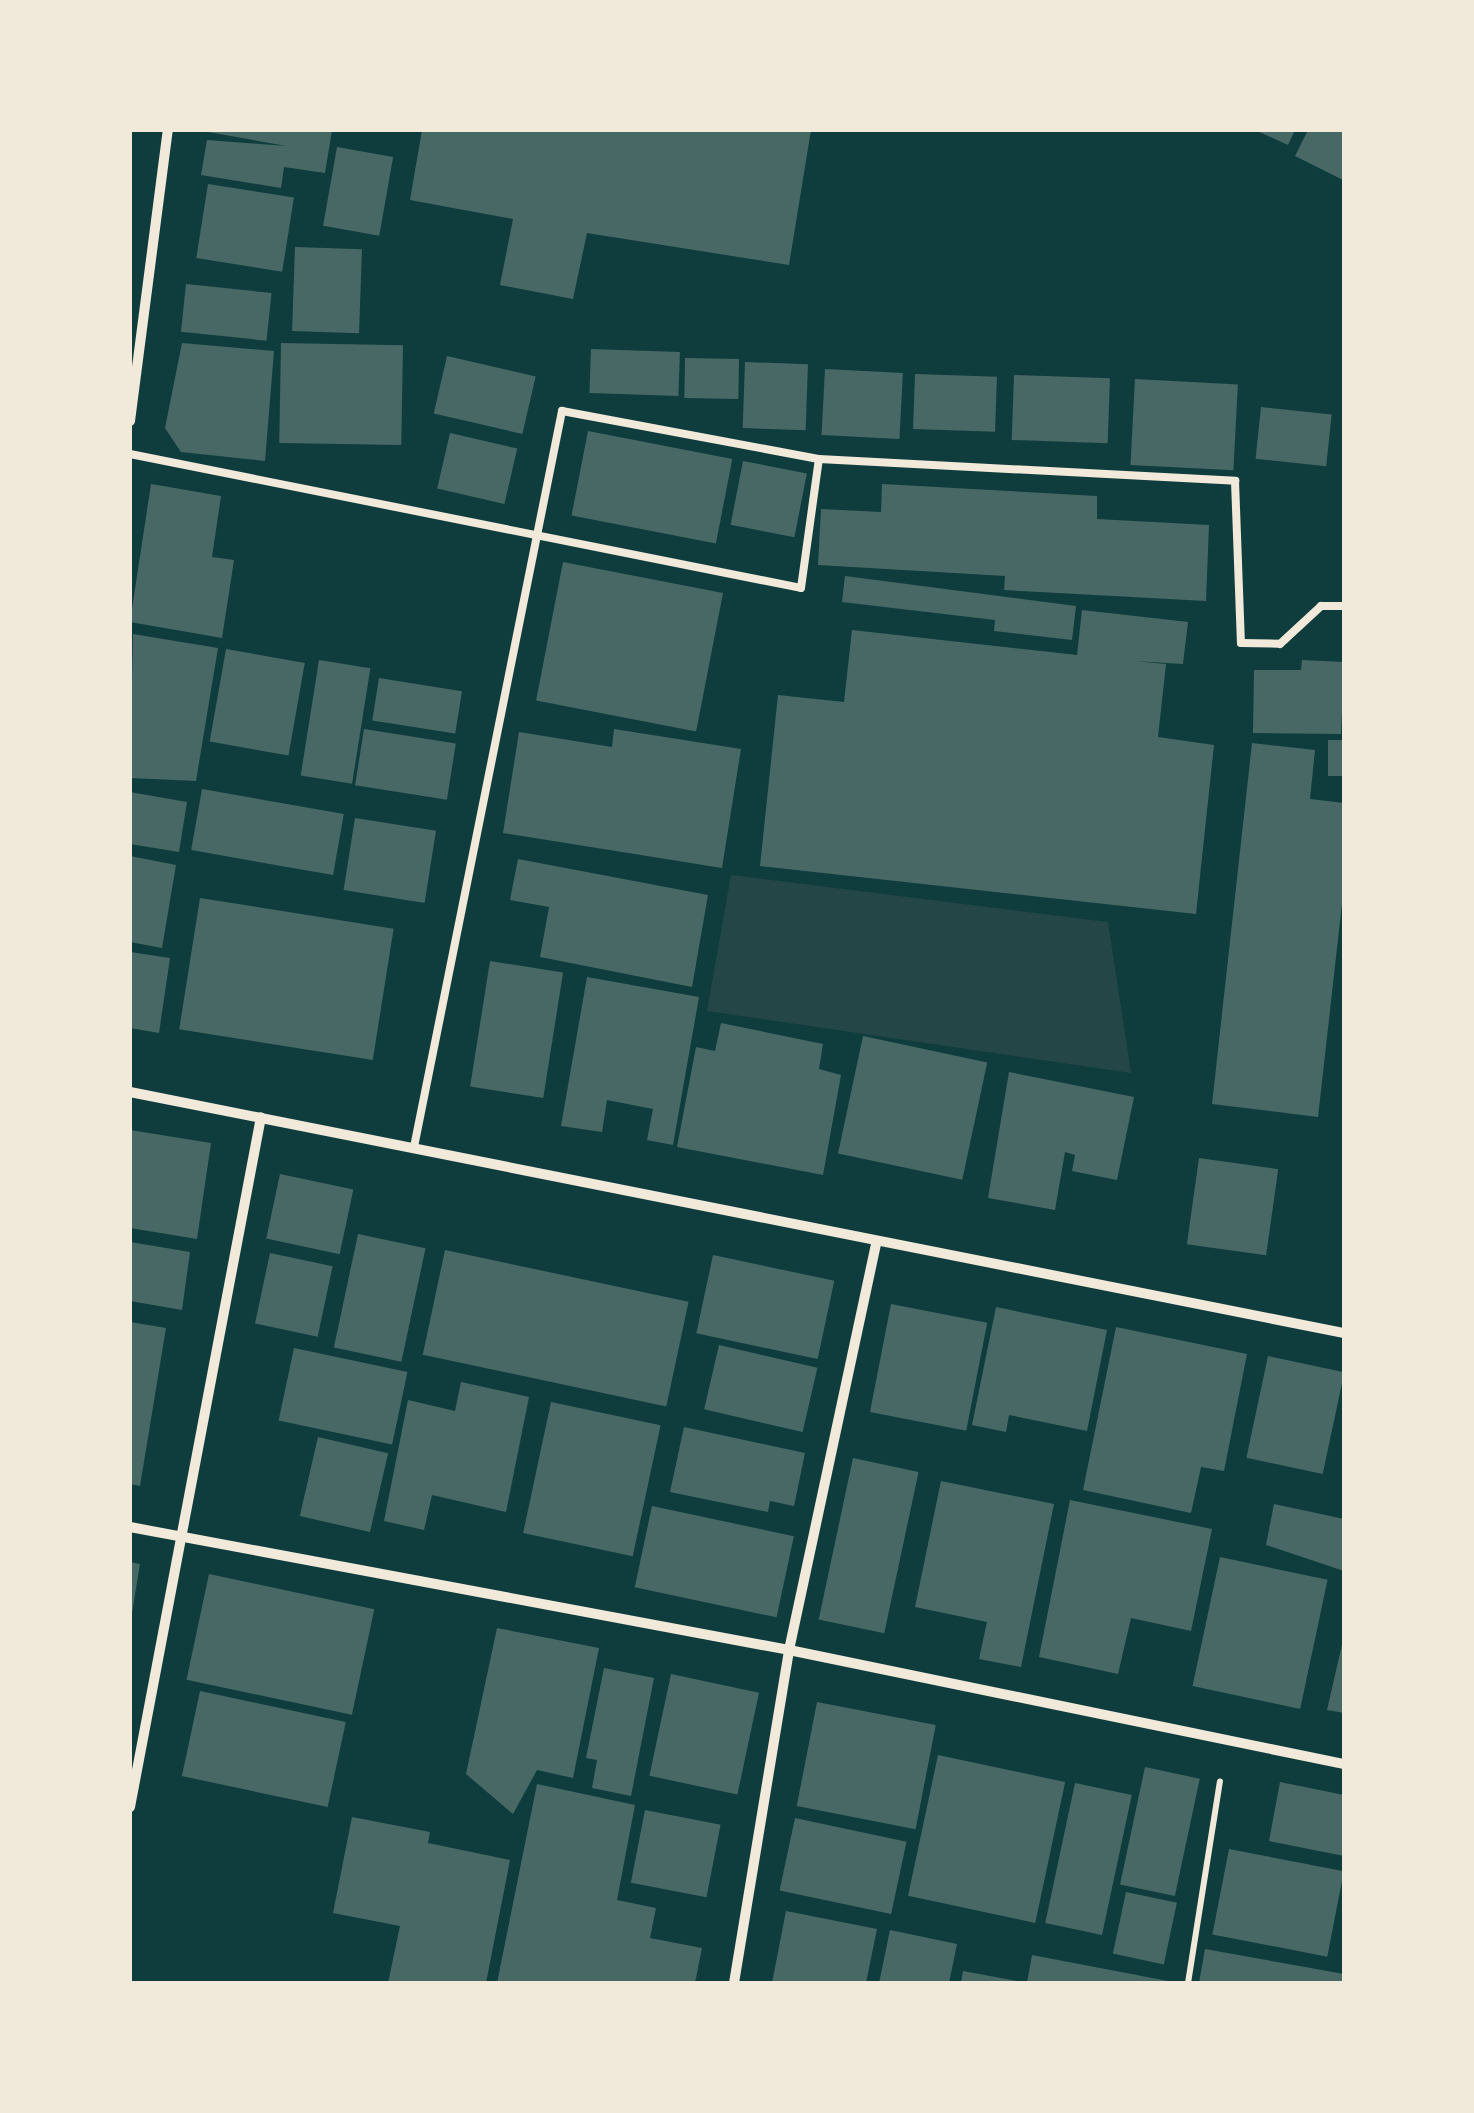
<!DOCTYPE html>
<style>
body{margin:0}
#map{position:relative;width:1474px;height:2113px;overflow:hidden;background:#0f3d3e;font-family:"Fira Sans",sans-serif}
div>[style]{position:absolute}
.green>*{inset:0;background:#244646}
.building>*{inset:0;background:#486865;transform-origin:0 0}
.path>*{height:6px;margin:-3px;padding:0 3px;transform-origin:3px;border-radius:3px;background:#f1e9da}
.service>*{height:8px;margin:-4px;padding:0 4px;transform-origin:4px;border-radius:4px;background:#f1e9da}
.minor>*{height:10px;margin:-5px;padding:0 5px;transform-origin:5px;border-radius:5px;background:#f1e9da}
span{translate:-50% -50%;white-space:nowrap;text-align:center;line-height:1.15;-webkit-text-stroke:9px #f1e9da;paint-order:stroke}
.frame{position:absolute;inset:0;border:132px solid #f1e9da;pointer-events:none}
</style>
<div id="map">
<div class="green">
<div style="clip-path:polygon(731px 875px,1108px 922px,1131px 1073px,707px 1011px)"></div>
</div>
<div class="building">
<div style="clip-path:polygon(197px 130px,332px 130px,325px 173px,284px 167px,281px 188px,201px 175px,207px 140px,286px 146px)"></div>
<div style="clip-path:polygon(422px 130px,811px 130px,789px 265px,587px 233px,573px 299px,500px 285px,513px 219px,410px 200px)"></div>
<div style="clip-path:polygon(1255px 130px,1295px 130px,1288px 145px)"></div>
<div style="clip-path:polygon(1308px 130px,1344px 130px,1343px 180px,1295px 156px)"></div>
<div style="left:337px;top:147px;width:57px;height:80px;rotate:10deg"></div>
<div style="left:208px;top:184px;width:87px;height:75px;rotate:9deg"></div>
<div style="left:295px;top:247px;width:67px;height:84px;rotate:2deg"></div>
<div style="left:186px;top:284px;width:86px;height:48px;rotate:6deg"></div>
<div style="clip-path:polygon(182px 343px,274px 351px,265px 461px,181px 452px,165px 428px)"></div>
<div style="left:281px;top:343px;width:122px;height:100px;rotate:1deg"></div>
<div style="left:591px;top:349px;width:89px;height:44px;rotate:2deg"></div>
<div style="left:447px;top:356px;width:91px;height:59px;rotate:13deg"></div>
<div style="left:685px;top:358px;width:54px;height:40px;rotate:1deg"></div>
<div style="left:745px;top:362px;width:63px;height:66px;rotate:2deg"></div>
<div style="left:825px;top:369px;width:78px;height:66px;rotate:3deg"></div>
<div style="left:915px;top:374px;width:82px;height:55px;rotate:2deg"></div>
<div style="left:1014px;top:375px;width:96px;height:65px;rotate:2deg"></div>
<div style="left:1135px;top:379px;width:103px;height:86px;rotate:3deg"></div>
<div style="left:1261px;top:407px;width:71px;height:52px;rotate:6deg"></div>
<div style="left:588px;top:431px;width:147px;height:86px;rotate:11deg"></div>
<div style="left:450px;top:433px;width:69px;height:57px;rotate:13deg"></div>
<div style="left:743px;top:461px;width:65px;height:65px;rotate:11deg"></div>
<div style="clip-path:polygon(151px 484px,221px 496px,212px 557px,234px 560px,222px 638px,130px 622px)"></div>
<div style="clip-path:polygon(882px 484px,1097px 496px,1097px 519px,1209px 525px,1206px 601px,1004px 590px,1005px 576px,818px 565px,821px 509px,881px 512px)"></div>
<div style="left:563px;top:562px;width:163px;height:141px;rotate:11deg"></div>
<div style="clip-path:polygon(845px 576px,1076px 606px,1072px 640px,994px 631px,995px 620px,842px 602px)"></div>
<div style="clip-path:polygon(1082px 610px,1188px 622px,1183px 664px,1134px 661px,1166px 664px,1158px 737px,1214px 745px,1196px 914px,760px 866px,778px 695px,844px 702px,852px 630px,1077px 655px)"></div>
<div style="clip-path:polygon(133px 634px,218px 648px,196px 781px,130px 778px)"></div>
<div style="left:226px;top:649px;width:80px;height:94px;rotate:10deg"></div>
<div style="left:319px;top:660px;width:52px;height:117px;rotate:9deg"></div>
<div style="clip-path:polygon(1302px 660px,1344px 662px,1341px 734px,1253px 733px,1254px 670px,1301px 670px)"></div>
<div style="left:379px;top:678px;width:84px;height:43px;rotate:9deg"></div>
<div style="left:364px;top:729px;width:93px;height:57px;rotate:9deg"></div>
<div style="clip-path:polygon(614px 729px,741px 749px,722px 868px,503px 833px,519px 732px,612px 747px)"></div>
<div style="left:1328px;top:740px;width:16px;height:36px"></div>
<div style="clip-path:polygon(1252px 743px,1315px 750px,1310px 799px,1344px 803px,1344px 886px,1318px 1117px,1212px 1104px)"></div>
<div style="left:202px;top:789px;width:144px;height:62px;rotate:10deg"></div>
<div style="clip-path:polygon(130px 792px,187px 802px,179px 852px,130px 844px)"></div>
<div style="left:355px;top:818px;width:82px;height:73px;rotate:9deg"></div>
<div style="clip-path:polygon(130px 856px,176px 865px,162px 948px,130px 942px)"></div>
<div style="clip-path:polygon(518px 859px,708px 895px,692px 987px,540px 957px,549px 907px,510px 900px)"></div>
<div style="left:200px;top:898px;width:196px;height:133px;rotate:9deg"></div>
<div style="clip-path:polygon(130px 952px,170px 958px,159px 1033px,130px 1028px)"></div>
<div style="left:490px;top:961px;width:74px;height:127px;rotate:9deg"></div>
<div style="clip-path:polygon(587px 977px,699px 997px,673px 1145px,647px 1140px,653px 1109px,607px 1100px,602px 1132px,561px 1126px)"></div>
<div style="clip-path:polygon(721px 1023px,823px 1044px,819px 1069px,841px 1075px,823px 1175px,677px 1147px,696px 1047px,715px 1051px)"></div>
<div style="left:863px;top:1036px;width:127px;height:120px;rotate:12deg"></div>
<div style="clip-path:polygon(1009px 1072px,1134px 1097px,1117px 1180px,1072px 1171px,1075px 1155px,1065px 1152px,1055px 1210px,988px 1198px)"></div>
<div style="clip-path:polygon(130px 1130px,211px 1143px,197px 1239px,130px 1228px)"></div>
<div style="left:1199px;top:1158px;width:80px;height:87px;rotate:8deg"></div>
<div style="left:280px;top:1174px;width:75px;height:66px;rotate:12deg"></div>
<div style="left:358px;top:1234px;width:69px;height:116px;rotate:12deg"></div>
<div style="clip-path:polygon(130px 1242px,190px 1252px,182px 1310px,130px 1301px)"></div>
<div style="left:445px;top:1250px;width:249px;height:107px;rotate:12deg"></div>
<div style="left:270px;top:1253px;width:64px;height:72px;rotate:12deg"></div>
<div style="left:713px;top:1255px;width:124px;height:80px;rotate:12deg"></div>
<div style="left:891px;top:1304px;width:98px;height:110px;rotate:11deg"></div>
<div style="clip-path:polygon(996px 1307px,1107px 1330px,1087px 1431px,1009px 1415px,1006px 1432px,972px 1425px)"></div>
<div style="clip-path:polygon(130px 1322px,166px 1328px,140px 1486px,130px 1484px)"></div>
<div style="clip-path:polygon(1116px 1327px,1247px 1354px,1224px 1471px,1201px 1467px,1191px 1513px,1083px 1490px)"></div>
<div style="left:719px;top:1345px;width:101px;height:66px;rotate:13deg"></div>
<div style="left:294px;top:1348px;width:116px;height:74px;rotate:12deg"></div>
<div style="left:1268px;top:1356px;width:78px;height:104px;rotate:12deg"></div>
<div style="clip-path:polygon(461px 1382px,529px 1397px,506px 1512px,432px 1495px,424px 1530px,384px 1521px,408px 1400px,455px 1411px)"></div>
<div style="left:551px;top:1402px;width:112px;height:134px;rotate:12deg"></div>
<div style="clip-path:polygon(684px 1427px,805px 1453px,794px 1506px,770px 1501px,768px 1512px,670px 1492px)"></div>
<div style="left:318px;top:1437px;width:72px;height:81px;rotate:13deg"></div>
<div style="left:853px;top:1458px;width:67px;height:165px;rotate:12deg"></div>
<div style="clip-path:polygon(941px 1481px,1054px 1504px,1021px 1667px,979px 1659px,987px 1622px,915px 1607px)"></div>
<div style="clip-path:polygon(1070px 1500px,1212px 1529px,1191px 1631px,1131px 1618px,1118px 1674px,1039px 1657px)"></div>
<div style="clip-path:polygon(1274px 1504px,1344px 1519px,1344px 1571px,1266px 1545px)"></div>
<div style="left:652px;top:1506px;width:145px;height:83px;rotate:12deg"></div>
<div style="left:1220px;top:1557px;width:110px;height:132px;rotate:12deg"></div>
<div style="clip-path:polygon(130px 1562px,140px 1564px,132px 1613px,130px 1613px)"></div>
<div style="left:209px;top:1574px;width:169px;height:108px;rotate:12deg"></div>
<div style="clip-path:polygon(497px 1628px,599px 1648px,573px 1778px,537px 1770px,513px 1814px,466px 1774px)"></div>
<div style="clip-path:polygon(1344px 1636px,1344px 1713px,1327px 1710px)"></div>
<div style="clip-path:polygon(604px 1668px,654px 1678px,631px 1796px,592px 1788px,597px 1760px,586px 1758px)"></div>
<div style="left:671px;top:1674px;width:90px;height:104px;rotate:12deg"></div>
<div style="left:200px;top:1691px;width:149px;height:87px;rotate:12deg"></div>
<div style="left:817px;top:1702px;width:121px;height:106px;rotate:11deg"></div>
<div style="left:938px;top:1755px;width:130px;height:144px;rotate:12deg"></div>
<div style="left:1145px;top:1767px;width:56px;height:120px;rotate:12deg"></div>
<div style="clip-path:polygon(1280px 1782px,1344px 1795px,1344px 1856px,1269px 1841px)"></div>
<div style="left:1075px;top:1783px;width:58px;height:143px;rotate:12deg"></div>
<div style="clip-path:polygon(537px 1784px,635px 1805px,617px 1900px,656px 1908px,650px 1938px,702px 1948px,695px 1983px,497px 1983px)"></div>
<div style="left:645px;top:1810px;width:77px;height:74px;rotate:11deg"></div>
<div style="clip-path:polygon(352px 1817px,430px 1832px,428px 1843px,510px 1860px,486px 1983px,388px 1983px,400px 1926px,333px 1913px)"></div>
<div style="left:795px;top:1818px;width:114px;height:74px;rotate:12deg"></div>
<div style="left:1229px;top:1849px;width:117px;height:87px;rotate:11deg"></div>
<div style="left:1126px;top:1892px;width:52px;height:63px;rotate:12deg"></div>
<div style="clip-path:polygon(786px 1911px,877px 1929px,866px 1983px,772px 1983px)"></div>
<div style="clip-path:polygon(890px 1930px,957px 1944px,949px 1983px,879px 1983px)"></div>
<div style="clip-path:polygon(1205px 1949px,1344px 1974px,1344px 1983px,1199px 1983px)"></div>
<div style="clip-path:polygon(1032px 1955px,1168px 1981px,1167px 1983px,1027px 1983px)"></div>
<div style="clip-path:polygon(963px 1971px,1017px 1981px,1017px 1983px,961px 1983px)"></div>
</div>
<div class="path">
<div style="left:1188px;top:1983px;width:204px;rotate:-81deg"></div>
</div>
<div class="service">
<div style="left:130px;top:454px;width:684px;rotate:11.29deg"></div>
<div style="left:801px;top:588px;width:130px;rotate:-82.1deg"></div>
<div style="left:414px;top:1147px;width:751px;rotate:-78.63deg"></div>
<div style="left:562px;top:411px;width:261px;rotate:10.6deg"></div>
<div style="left:819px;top:459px;width:417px;rotate:3deg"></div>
<div style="left:1235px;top:481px;width:162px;rotate:87.9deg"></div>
<div style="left:1241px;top:643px;width:39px;rotate:1deg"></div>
<div style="left:1280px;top:644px;width:56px;rotate:-42.8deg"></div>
<div style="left:1321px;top:606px;width:23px"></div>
</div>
<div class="minor">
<div style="left:130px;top:421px;width:293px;rotate:-82.6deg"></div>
<div style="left:130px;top:1092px;width:1238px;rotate:11.23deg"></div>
<div style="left:130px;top:1527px;width:670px;rotate:10.57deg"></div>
<div style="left:789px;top:1650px;width:567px;rotate:11.61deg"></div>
<div style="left:130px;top:1807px;width:702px;rotate:-79.25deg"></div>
<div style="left:734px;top:1983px;width:338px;rotate:-80.6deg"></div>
<div style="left:789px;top:1650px;width:416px;rotate:-77.9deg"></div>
</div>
<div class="frame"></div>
</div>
